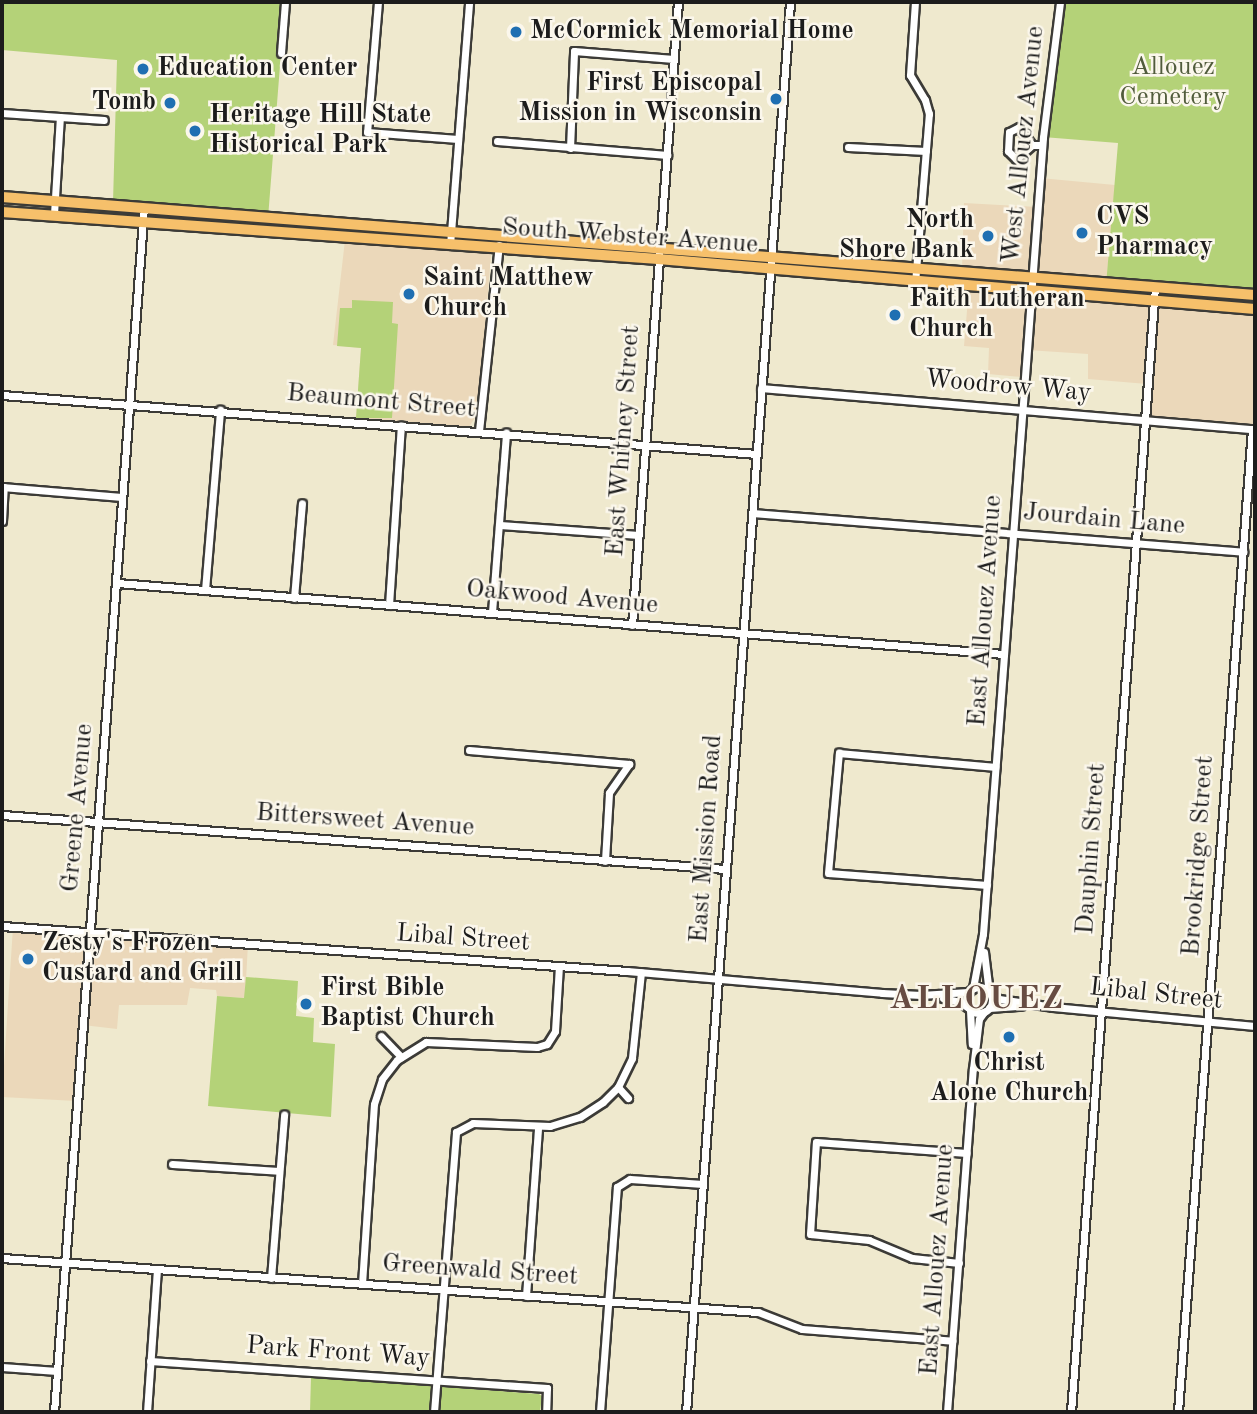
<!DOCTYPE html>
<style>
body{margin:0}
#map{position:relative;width:1257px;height:1414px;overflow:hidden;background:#efe9ce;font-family:"Old Standard TT",serif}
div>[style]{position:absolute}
.built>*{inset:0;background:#ebd8ba}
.green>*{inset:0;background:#b4d278}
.roads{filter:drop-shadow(2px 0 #3c3b37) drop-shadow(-2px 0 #3c3b37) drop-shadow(0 2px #3c3b37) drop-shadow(0 -2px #3c3b37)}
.minor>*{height:7px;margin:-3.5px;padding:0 3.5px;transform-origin:3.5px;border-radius:3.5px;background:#fff}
.minor>.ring{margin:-3.5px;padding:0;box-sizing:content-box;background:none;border:7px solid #fff;border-radius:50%}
.major>*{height:10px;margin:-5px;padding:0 5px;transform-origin:5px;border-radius:5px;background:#f6c06b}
.dots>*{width:19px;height:19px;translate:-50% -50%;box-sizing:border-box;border:4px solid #fbf7ec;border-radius:50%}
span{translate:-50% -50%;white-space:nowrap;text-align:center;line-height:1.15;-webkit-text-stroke:5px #fbf7ec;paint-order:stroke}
.poi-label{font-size:26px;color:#1c1c1c;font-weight:700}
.left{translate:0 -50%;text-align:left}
.right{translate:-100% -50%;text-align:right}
.park-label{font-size:26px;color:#515c3c}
.street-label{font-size:26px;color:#1c1c1c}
.district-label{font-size:33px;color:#674c42;font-weight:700;letter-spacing:2px}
.frame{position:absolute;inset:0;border:4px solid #1c1c1c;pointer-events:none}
</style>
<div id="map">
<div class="built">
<div style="clip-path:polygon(1040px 178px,1115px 185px,1106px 285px,962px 269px,964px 203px,1037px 207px)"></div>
<div style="clip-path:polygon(345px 240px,487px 251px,491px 255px,478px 413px,469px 427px,356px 418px,361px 348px,333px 345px)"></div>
<div style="clip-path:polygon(969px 287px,1255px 309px,1255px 427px,1145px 419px,1147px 384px,1088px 379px,1088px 354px,1027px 350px,1022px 377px,988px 374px,989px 348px,964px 346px)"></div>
<div style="clip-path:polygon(13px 927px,248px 944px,245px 998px,217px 996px,216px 990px,190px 988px,187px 1005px,119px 1005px,117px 1029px,83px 1025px,76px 1101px,2px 1097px)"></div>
</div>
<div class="green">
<div style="clip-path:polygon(2px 2px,285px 2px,268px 218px,113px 202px,117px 60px,2px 50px)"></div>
<div style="clip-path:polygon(1060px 2px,1255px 2px,1255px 295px,1106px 285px,1118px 143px,1043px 137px)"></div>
<div style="clip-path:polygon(352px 300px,393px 302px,392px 323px,398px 324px,392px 418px,356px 418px,361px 348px,337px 346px,340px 308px,352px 308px)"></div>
<div style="clip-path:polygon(246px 977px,298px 981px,296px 1016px,314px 1018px,313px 1042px,335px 1044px,331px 1117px,208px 1106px,217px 996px,244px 998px)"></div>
<div style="clip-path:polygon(311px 1377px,539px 1394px,542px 1396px,540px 1412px,310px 1412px)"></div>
</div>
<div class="roads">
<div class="minor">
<div style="left:378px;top:2px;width:130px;rotate:94.8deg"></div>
<div style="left:367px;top:132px;width:91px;rotate:4.4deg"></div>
<div style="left:281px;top:53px;width:51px;rotate:-85.5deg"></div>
<div style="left:2px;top:113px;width:102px;rotate:3.9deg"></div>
<div style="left:497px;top:141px;width:171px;rotate:4.7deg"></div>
<div style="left:1032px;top:145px;width:22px;rotate:-126deg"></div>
<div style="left:1019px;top:127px;width:11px;rotate:153deg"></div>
<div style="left:1009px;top:132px;width:19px;rotate:93deg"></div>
<div style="left:1008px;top:151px;width:11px;rotate:45deg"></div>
<div style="left:1016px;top:159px;width:21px;rotate:-41deg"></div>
<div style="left:1032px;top:145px;width:10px"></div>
<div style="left:848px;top:147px;width:78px;rotate:2.9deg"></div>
<div style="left:570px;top:148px;width:97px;rotate:-87.6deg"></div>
<div style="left:574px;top:51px;width:100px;rotate:4.6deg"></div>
<div style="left:54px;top:214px;width:97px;rotate:-86.5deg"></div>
<div style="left:450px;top:245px;width:244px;rotate:-85.5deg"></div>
<div style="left:915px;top:283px;width:170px;rotate:-85.3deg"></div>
<div style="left:929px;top:114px;width:15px;rotate:-106deg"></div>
<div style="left:925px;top:100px;width:29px;rotate:-121deg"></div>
<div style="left:910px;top:75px;width:73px;rotate:-86.1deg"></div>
<div style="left:761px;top:388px;width:493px;rotate:4.8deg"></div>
<div style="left:1252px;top:429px;width:986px;rotate:94.31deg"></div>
<div style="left:2px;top:395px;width:756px;rotate:4.47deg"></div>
<div style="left:479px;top:431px;width:187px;rotate:-83.9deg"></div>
<div style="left:2px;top:487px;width:120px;rotate:4.8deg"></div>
<div style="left:752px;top:513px;width:493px;rotate:4.5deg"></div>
<div style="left:2px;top:521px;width:34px;rotate:-87deg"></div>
<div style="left:500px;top:525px;width:139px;rotate:4.1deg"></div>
<div style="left:117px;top:583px;width:890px;rotate:4.58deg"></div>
<div style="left:205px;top:590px;width:181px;rotate:-85.2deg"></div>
<div style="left:294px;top:598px;width:95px;rotate:-85.2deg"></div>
<div style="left:389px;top:605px;width:180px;rotate:-86.2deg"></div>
<div style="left:492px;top:612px;width:180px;rotate:-85.5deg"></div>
<div style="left:632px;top:625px;width:625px;rotate:-85.78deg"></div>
<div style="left:469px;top:750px;width:161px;rotate:5deg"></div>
<div style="left:629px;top:764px;width:35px;rotate:125deg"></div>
<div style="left:609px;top:793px;width:68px;rotate:93.4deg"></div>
<div style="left:2px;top:815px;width:726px;rotate:4.27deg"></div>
<div style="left:987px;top:885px;width:159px;rotate:-175.7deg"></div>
<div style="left:828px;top:873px;width:121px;rotate:-84.8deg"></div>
<div style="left:839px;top:753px;width:157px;rotate:5.1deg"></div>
<div style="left:2px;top:926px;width:627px;rotate:4.12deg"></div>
<div style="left:627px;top:971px;width:256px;rotate:4.9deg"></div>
<div style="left:882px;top:993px;width:39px;rotate:3deg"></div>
<div style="left:921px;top:995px;width:47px;rotate:-3.7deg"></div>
<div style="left:984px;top:952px;width:39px;rotate:83deg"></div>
<div class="ring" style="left:966px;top:987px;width:19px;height:19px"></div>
<div style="left:973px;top:988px;width:55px;rotate:-79.5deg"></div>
<div style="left:983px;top:934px;width:799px;rotate:-85.69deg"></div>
<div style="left:1043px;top:137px;width:136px;rotate:-82.8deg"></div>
<div style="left:991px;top:995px;width:9px;rotate:27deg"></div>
<div style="left:999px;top:999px;width:55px;rotate:8.4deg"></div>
<div style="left:1053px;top:1007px;width:203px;rotate:5.4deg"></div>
<div style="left:943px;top:998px;width:17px;rotate:13deg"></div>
<div style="left:960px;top:1002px;width:9px;rotate:36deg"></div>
<div style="left:989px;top:1008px;width:32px;rotate:-4deg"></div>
<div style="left:970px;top:1010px;width:34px;rotate:87deg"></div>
<div style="left:381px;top:1036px;width:29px;rotate:46deg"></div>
<div style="left:618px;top:1087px;width:15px;rotate:48deg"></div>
<div style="left:172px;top:1164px;width:107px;rotate:3.7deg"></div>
<div style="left:2px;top:1258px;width:758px;rotate:4.09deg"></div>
<div style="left:758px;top:1312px;width:47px;rotate:21.1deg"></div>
<div style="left:802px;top:1329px;width:151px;rotate:4.5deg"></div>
<div style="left:959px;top:1263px;width:47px;rotate:-173.9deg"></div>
<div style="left:912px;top:1258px;width:47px;rotate:-157.3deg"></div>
<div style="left:869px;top:1240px;width:59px;rotate:-174.2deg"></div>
<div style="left:810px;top:1234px;width:92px;rotate:-86.3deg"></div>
<div style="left:816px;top:1142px;width:151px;rotate:4.2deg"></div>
<div style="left:271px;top:1278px;width:164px;rotate:-85.4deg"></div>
<div style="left:362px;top:1284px;width:180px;rotate:-86.2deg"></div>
<div style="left:374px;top:1104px;width:26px;rotate:-72deg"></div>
<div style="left:382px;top:1079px;width:24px;rotate:-52deg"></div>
<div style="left:397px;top:1060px;width:34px;rotate:-32deg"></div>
<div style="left:426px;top:1042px;width:111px;rotate:2.6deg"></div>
<div style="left:537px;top:1047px;width:10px;rotate:-17deg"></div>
<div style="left:547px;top:1044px;width:15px;rotate:-58deg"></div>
<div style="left:555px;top:1031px;width:65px;rotate:-86.5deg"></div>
<div style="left:526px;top:1296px;width:169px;rotate:-85.9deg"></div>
<div style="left:150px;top:1361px;width:398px;rotate:3.9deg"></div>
<div style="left:547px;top:1388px;width:24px;rotate:92deg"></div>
<div style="left:2px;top:1367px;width:55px;rotate:4.2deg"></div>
<div style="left:54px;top:1412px;width:1207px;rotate:-85.73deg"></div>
<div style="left:147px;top:1412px;width:143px;rotate:-86deg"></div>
<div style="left:434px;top:1412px;width:281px;rotate:-85.5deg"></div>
<div style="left:456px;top:1132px;width:19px;rotate:-28deg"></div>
<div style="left:473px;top:1123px;width:77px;rotate:2.2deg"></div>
<div style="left:550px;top:1126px;width:31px;rotate:-17deg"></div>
<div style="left:580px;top:1117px;width:27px;rotate:-33deg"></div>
<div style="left:603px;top:1102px;width:21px;rotate:-45deg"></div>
<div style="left:618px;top:1087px;width:32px;rotate:-64deg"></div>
<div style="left:632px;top:1058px;width:86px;rotate:-84deg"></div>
<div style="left:600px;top:1412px;width:226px;rotate:-85.7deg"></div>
<div style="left:617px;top:1187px;width:15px;rotate:-32deg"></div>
<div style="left:630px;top:1179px;width:73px;rotate:3.9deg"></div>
<div style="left:686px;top:1412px;width:1414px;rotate:-85.78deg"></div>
<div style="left:947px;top:1412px;width:344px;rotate:-85.7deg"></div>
<div style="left:973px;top:1069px;width:50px;rotate:-83.2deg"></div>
<div style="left:979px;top:1019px;width:9px;rotate:-54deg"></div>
<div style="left:1071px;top:1412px;width:1127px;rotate:-85.73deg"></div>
</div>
<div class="major">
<div style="left:2px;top:197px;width:1257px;rotate:4.47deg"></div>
<div style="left:2px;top:212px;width:658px;rotate:4.1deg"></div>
<div style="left:658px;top:259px;width:599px;rotate:4.79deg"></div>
</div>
</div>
<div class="dots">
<div style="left:516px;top:32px;background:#1f6fb2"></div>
<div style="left:143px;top:69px;background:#1f6fb2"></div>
<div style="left:776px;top:99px;background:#1f6fb2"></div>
<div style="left:170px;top:103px;background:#1f6fb2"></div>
<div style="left:195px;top:131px;background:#1f6fb2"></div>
<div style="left:1082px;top:233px;background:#1f6fb2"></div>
<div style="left:988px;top:236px;background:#1f6fb2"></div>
<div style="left:409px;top:294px;background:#1f6fb2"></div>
<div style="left:895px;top:315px;background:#1f6fb2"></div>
<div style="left:28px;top:959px;background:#1f6fb2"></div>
<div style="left:306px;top:1004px;background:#1f6fb2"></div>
<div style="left:1009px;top:1037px;background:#1f6fb2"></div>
</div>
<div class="poi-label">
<span class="left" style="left:530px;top:32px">McCormick Memorial Home</span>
<span class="left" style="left:157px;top:69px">Education Center</span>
<span class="right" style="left:762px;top:99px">First Episcopal<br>Mission in Wisconsin</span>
<span class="right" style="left:156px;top:103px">Tomb</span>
<span class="left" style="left:209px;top:131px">Heritage Hill State<br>Historical Park</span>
<span class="left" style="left:1096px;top:233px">CVS<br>Pharmacy</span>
<span class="right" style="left:974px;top:236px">North<br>Shore Bank</span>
<span class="left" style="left:423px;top:294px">Saint Matthew<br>Church</span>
<span class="left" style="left:909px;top:315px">Faith Lutheran<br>Church</span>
<span class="left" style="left:42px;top:959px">Zesty's Frozen<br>Custard and Grill</span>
<span class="left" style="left:320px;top:1004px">First Bible<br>Baptist Church</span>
<span style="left:1009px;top:1079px">Christ<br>Alone Church</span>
</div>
<div class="park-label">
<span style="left:1173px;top:83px">Allouez<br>Cemetery</span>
</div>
<div class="street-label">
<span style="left:1024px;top:145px;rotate:-84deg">West Allouez Avenue</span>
<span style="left:630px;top:237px;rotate:4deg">South Webster Avenue</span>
<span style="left:1008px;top:387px;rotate:5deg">Woodrow Way</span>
<span style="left:381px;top:402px;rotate:5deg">Beaumont Street</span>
<span style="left:624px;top:441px;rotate:-86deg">East Whitney Street</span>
<span style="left:1104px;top:520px;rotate:5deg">Jourdain Lane</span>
<span style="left:562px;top:598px;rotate:5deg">Oakwood Avenue</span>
<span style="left:986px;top:611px;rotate:-86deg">East Allouez Avenue</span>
<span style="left:78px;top:808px;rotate:-85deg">Greene Avenue</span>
<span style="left:365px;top:821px;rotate:4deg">Bittersweet Avenue</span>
<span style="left:707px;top:839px;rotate:-86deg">East Mission Road</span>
<span style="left:1092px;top:849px;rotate:-86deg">Dauphin Street</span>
<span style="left:1199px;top:856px;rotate:-86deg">Brookridge Street</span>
<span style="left:463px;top:939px;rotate:4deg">Libal Street</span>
<span style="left:1156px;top:995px;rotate:6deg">Libal Street</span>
<span style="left:938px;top:1260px;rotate:-86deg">East Allouez Avenue</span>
<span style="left:480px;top:1271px;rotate:4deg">Greenwald Street</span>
<span style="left:338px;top:1353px;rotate:4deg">Park Front Way</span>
</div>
<div class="district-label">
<span style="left:977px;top:1000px">ALLOUEZ</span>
</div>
<div class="frame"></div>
</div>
